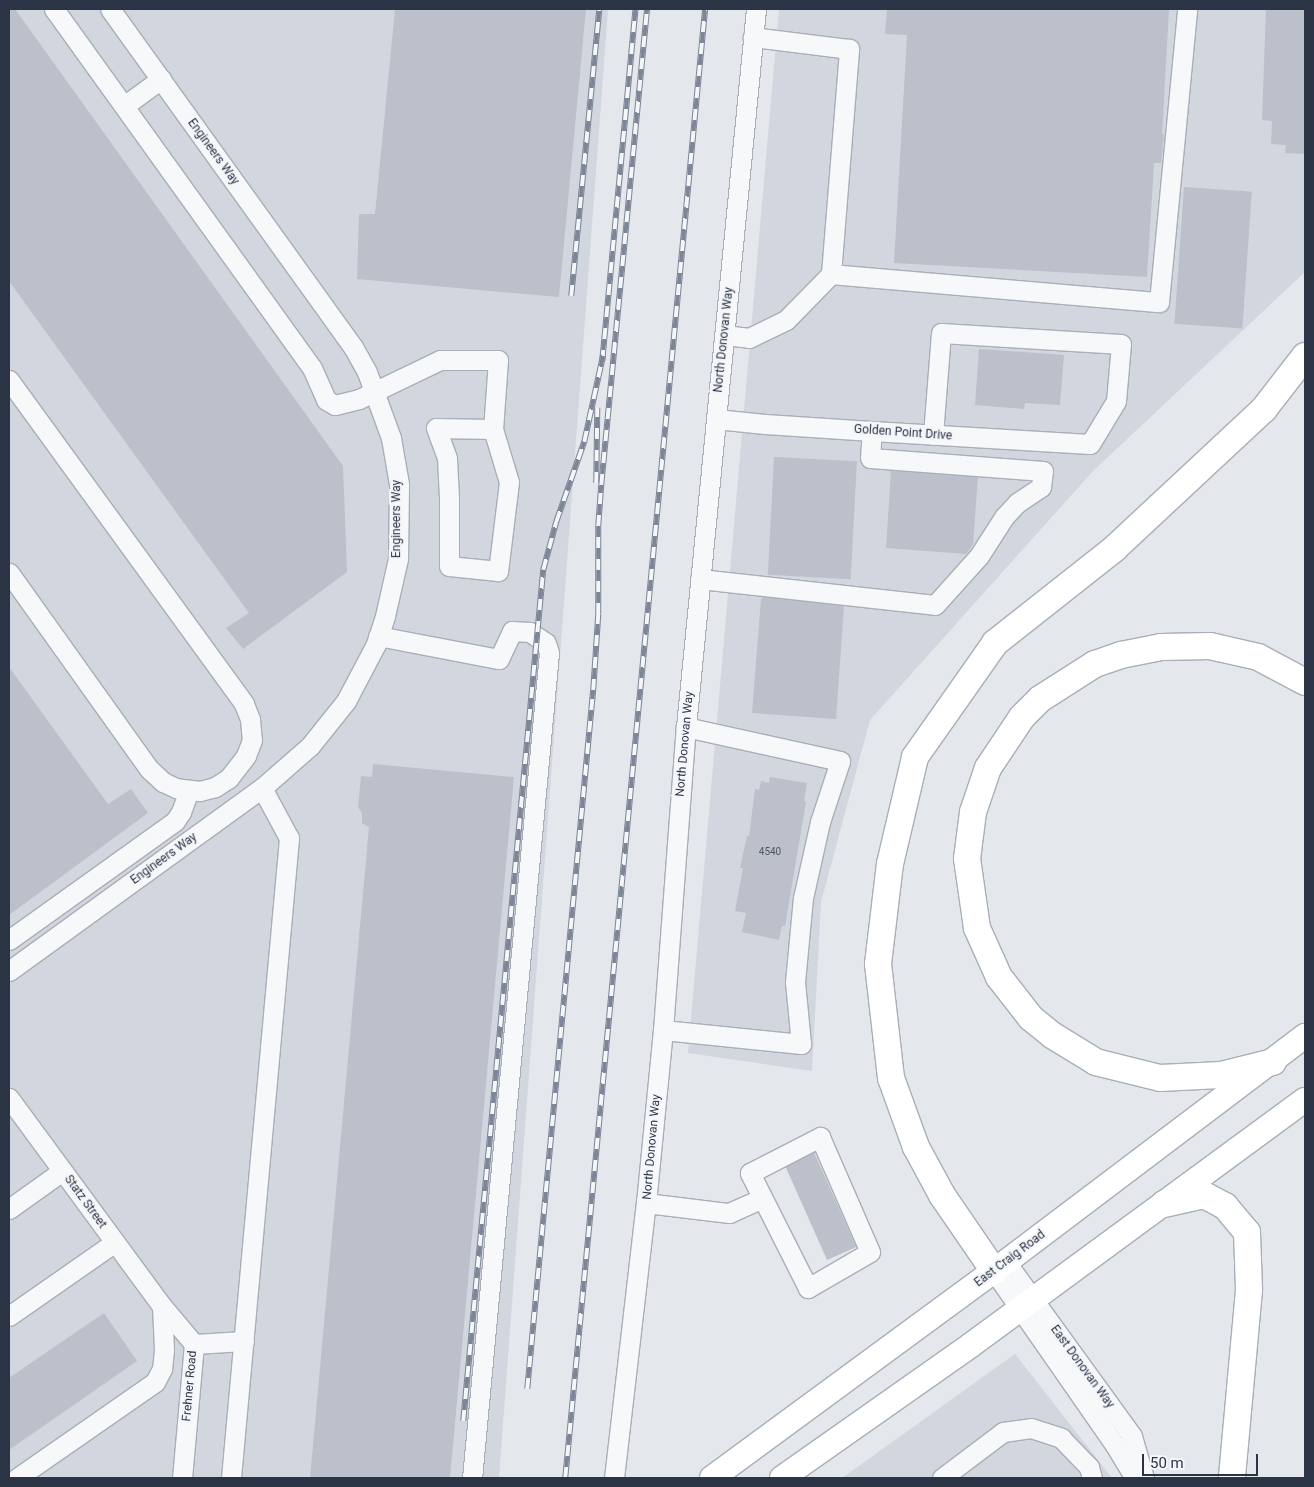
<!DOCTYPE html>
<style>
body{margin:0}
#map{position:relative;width:1314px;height:1487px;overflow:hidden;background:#e4e7ec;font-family:Roboto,sans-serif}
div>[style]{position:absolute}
.built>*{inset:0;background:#d2d6de}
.building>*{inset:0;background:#bbc0ca;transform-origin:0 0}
.roads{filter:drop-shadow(1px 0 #a9aeb7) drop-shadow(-1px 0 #a9aeb7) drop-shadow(0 1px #a9aeb7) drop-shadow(0 -1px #a9aeb7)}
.minor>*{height:19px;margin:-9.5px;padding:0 9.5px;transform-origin:9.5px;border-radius:9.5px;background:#f7f8fa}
.major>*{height:24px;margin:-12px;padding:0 12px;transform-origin:12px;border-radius:12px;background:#fff}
.highway>*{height:26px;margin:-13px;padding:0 13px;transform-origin:13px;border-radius:13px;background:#fff}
.rail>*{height:5.5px;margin-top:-2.75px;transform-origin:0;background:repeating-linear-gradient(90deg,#f4f6f9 0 11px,#7d8696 0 22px);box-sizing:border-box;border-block:1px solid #7d8696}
span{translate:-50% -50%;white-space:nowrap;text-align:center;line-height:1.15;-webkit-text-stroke:4.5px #f4f6f9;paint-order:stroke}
.number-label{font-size:10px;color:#4f5766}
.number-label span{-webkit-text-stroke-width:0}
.street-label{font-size:12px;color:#2b3445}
.frame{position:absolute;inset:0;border:10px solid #2b3445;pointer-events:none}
.scale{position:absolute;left:1142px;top:1454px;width:116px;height:22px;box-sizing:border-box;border:2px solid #2b3445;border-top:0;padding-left:6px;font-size:15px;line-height:18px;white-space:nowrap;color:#2b3445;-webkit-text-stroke:4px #f4f6f9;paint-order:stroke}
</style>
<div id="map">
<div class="built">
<div style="clip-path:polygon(9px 9px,608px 9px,499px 1478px,9px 1478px)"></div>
<div style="clip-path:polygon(779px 9px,1305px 9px,1305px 272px,1093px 471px,870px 720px,821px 902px,812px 1071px,688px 1053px)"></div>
<div style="clip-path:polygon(1015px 1354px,1112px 1478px,842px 1478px)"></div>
</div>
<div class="building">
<div style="clip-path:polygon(9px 9px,15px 9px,343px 466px,347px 572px,243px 649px,226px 628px,249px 613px,9px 281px)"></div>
<div style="clip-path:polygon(395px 9px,586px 9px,559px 297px,357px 279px,359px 214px,375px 214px)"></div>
<div style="clip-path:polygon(887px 9px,1169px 9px,1162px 134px,1164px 134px,1161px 163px,1154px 163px,1147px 277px,894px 263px,907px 35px,885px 34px)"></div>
<div style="clip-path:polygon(1266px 9px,1305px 9px,1305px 154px,1285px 153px,1286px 145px,1271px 144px,1272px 121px,1262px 120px)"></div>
<div style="left:1184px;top:187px;width:68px;height:137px;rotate:4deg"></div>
<div style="clip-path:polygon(979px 349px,1064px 355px,1060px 405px,1025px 403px,1024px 409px,975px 405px)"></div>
<div style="left:774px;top:457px;width:83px;height:118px;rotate:3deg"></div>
<div style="clip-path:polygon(891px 471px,978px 477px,973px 544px,966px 554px,886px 548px)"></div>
<div style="clip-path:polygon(764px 597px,844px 606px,836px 719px,752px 713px,761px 599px)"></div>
<div style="clip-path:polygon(9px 667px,108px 804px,131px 789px,148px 813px,9px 915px)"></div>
<div style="clip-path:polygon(373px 764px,514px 777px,450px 1478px,310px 1478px,369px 827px,362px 823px,362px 813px,358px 807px,361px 776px,372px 777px)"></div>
<div style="clip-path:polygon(770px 777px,807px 783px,804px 801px,806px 802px,785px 926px,782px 926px,779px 940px,742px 932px,746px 913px,735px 911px,743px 868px,740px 868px,747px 836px,749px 836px,755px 789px,759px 790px,761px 781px,769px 783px)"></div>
<div style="left:814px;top:1152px;width:104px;height:32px;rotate:66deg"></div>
<div style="clip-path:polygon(104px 1313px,137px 1361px,9px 1450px,9px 1378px)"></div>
</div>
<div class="roads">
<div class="minor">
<div style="left:54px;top:9px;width:442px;rotate:54.3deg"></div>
<div style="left:312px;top:368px;width:35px;rotate:66deg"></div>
<div style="left:326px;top:400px;width:10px;rotate:29deg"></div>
<div style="left:335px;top:405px;width:25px;rotate:-14deg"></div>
<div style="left:359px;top:399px;width:90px;rotate:-25.7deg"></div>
<div style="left:440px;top:360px;width:58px"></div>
<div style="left:498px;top:360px;width:69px;rotate:94.1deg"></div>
<div style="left:493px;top:429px;width:55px;rotate:73.2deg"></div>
<div style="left:509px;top:482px;width:90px;rotate:97deg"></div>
<div style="left:498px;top:571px;width:49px;rotate:-174.2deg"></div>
<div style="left:449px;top:566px;width:68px;rotate:-90deg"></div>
<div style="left:449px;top:498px;width:40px;rotate:-92.9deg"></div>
<div style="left:447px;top:458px;width:32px;rotate:-110deg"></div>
<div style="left:436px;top:428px;width:57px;rotate:1deg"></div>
<div style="left:124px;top:106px;width:46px;rotate:-36.1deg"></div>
<div style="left:831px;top:274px;width:329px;rotate:4.9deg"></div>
<div style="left:1159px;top:302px;width:294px;rotate:-84.5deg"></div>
<div style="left:725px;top:335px;width:24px;rotate:7deg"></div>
<div style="left:749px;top:338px;width:41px;rotate:-25.9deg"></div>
<div style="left:786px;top:320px;width:64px;rotate:-45.6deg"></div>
<div style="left:831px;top:274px;width:226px;rotate:-85.4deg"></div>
<div style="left:849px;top:49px;width:97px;rotate:-172.9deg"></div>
<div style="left:9px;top:380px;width:400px;rotate:54deg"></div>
<div style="left:244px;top:704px;width:16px;rotate:68deg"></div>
<div style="left:250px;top:719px;width:21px;rotate:85deg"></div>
<div style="left:252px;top:740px;width:17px;rotate:111deg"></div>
<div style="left:246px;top:756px;width:28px;rotate:128deg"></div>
<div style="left:229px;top:778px;width:17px;rotate:147deg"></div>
<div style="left:215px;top:787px;width:16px;rotate:165deg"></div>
<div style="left:200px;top:791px;width:24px;rotate:-173deg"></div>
<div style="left:176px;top:788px;width:14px;rotate:-155deg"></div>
<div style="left:163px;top:782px;width:19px;rotate:-137deg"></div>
<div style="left:149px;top:769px;width:241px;rotate:-125.5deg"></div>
<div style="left:716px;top:419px;width:49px;rotate:5.8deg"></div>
<div style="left:765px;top:424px;width:107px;rotate:3.7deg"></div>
<div style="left:872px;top:431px;width:218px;rotate:3.4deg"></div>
<div style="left:1090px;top:444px;width:50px;rotate:-58.8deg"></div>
<div style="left:1116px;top:401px;width:57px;rotate:-85deg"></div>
<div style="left:1121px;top:344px;width:180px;rotate:-176.5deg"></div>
<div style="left:941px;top:333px;width:102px;rotate:94.5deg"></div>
<div style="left:700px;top:579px;width:236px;rotate:6.3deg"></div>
<div style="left:935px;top:605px;width:66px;rotate:-48.1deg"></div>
<div style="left:979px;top:556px;width:46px;rotate:-57.3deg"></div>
<div style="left:1004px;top:517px;width:19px;rotate:-47deg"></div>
<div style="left:1017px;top:503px;width:29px;rotate:-34deg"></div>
<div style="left:1041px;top:487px;width:16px;rotate:-83deg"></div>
<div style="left:1043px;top:471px;width:173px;rotate:-175.7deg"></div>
<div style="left:870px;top:458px;width:27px;rotate:-86deg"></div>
<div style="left:378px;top:636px;width:123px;rotate:10.8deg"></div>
<div style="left:499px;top:659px;width:31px;rotate:-65deg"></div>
<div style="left:512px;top:631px;width:18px;rotate:3deg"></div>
<div style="left:530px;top:632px;width:19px;rotate:35deg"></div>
<div style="left:546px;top:643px;width:10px;rotate:73deg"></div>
<div style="left:549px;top:653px;width:829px;rotate:95.33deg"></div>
<div style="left:9px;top:940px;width:204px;rotate:-35.6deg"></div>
<div style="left:175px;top:821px;width:11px;rotate:-56deg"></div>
<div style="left:181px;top:812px;width:23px;rotate:-70deg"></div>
<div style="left:9px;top:971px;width:312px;rotate:-35.9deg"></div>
<div style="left:262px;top:788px;width:64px;rotate:-41.2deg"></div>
<div style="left:310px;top:746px;width:58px;rotate:-51.3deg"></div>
<div style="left:346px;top:701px;width:64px;rotate:-62.2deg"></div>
<div style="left:376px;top:644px;width:29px;rotate:-72deg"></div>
<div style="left:385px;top:616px;width:58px;rotate:-77.2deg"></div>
<div style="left:398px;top:559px;width:75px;rotate:-89.2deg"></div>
<div style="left:399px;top:484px;width:47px;rotate:-99.9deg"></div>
<div style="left:391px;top:438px;width:70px;rotate:-110deg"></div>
<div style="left:367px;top:372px;width:29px;rotate:-119deg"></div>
<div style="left:353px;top:347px;width:416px;rotate:-125.7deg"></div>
<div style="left:663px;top:1030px;width:139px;rotate:5.8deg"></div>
<div style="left:801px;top:1044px;width:62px;rotate:-95.5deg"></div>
<div style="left:795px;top:982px;width:84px;rotate:-84.6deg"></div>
<div style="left:803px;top:898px;width:78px;rotate:-77.4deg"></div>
<div style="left:820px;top:822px;width:64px;rotate:-71.8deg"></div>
<div style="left:840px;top:761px;width:158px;rotate:-167.6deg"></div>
<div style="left:9px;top:1098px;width:258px;rotate:53.7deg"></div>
<div style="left:162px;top:1306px;width:50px;rotate:49.9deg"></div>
<div style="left:194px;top:1344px;width:135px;rotate:95.1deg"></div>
<div style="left:820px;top:1137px;width:125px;rotate:66.5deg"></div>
<div style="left:870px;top:1252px;width:72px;rotate:149.9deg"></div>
<div style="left:808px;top:1288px;width:129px;rotate:-116.8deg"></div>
<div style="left:750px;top:1173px;width:79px;rotate:-27.2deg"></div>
<div style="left:646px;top:1203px;width:84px;rotate:6.9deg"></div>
<div style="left:729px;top:1213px;width:36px;rotate:-24deg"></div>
<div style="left:9px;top:1209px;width:65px;rotate:-35.6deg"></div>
<div style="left:1006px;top:1262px;width:215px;rotate:54.1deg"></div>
<div style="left:1132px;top:1436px;width:44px;rotate:74.1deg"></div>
<div style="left:994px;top:1271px;width:212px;rotate:55.2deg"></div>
<div style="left:1115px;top:1445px;width:39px;rotate:59deg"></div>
<div style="left:9px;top:1316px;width:129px;rotate:-34.9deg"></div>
<div style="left:194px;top:1344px;width:50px;rotate:-3.4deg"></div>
<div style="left:17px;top:1478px;width:168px;rotate:-34.8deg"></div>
<div style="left:155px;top:1382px;width:15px;rotate:-62deg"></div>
<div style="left:162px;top:1369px;width:20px;rotate:-84deg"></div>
<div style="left:164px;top:1349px;width:43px;rotate:-92.7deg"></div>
<div style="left:231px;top:1478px;width:643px;rotate:-84.82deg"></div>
<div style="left:289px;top:838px;width:57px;rotate:-118.4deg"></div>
<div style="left:614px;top:1478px;width:277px;rotate:-83.4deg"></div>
<div style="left:646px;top:1203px;width:174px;rotate:-84.4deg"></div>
<div style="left:663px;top:1030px;width:304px;rotate:-85.7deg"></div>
<div style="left:686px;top:727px;width:721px;rotate:-84.43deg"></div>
<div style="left:942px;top:1478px;width:76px;rotate:-37deg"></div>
<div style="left:1003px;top:1432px;width:28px;rotate:-8deg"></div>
<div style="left:1031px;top:1428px;width:32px;rotate:18deg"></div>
<div style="left:1061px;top:1438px;width:40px;rotate:46deg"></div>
<div style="left:1089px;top:1467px;width:11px;rotate:75deg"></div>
</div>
<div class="major">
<div style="left:712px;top:1478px;width:350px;rotate:-36.3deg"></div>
<div style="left:994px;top:1271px;width:390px;rotate:-37.1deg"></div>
<div style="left:782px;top:1478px;width:231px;rotate:-35.1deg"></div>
<div style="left:971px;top:1345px;width:414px;rotate:-36.3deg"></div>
</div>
<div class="highway">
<div style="left:1273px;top:1062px;width:54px;rotate:166deg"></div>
<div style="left:1221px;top:1075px;width:61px;rotate:177.2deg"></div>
<div style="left:1160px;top:1078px;width:66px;rotate:-166deg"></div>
<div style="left:1096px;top:1062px;width:52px;rotate:-148.5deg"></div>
<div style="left:1052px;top:1035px;width:27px;rotate:-141deg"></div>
<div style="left:1031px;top:1018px;width:52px;rotate:-128deg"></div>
<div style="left:999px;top:977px;width:54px;rotate:-114.2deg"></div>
<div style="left:977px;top:928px;width:70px;rotate:-98.2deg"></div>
<div style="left:967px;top:859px;width:47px;rotate:-82.7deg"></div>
<div style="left:973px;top:812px;width:46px;rotate:-71.2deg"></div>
<div style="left:988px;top:768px;width:61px;rotate:-56.3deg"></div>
<div style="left:1022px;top:717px;width:25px;rotate:-45deg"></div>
<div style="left:1040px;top:699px;width:65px;rotate:-32.5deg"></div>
<div style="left:1095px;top:664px;width:28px;rotate:-19deg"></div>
<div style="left:1121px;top:655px;width:41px;rotate:-11.3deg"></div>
<div style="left:1161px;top:647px;width:49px;rotate:-1.2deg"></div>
<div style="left:1210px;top:646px;width:49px;rotate:12.9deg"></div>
<div style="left:1258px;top:657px;width:53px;rotate:28deg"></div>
<div style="left:1164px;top:1204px;width:41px;rotate:-12.7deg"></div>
<div style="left:1204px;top:1195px;width:24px;rotate:28deg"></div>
<div style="left:1225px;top:1206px;width:34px;rotate:50deg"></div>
<div style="left:1247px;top:1232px;width:58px;rotate:88deg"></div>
<div style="left:1249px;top:1290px;width:189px;rotate:95.2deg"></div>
<div style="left:994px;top:1271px;width:92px;rotate:-124.4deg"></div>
<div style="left:942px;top:1195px;width:55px;rotate:-118.4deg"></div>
<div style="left:916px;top:1147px;width:73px;rotate:-109.9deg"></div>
<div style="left:891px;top:1078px;width:115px;rotate:-96.5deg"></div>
<div style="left:878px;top:964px;width:101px;rotate:-83.2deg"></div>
<div style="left:890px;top:864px;width:110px;rotate:-76.8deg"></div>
<div style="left:915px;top:757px;width:139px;rotate:-54.9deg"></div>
<div style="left:995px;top:643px;width:152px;rotate:-38.3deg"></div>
<div style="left:1114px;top:549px;width:205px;rotate:-43deg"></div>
<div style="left:1264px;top:409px;width:67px;rotate:-52.3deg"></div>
</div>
</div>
<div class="rail">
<div style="left:571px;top:296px;width:288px;rotate:-84.4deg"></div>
<div style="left:602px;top:361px;width:354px;rotate:-84.6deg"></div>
<div style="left:596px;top:483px;width:75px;rotate:-89.2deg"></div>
<div style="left:527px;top:1389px;width:702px;rotate:-84.61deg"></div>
<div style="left:593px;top:690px;width:76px;rotate:-86.2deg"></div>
<div style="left:598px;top:614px;width:88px;rotate:-90deg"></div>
<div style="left:598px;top:526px;width:41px;rotate:-85.8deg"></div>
<div style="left:601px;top:485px;width:478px;rotate:-84.5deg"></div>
<div style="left:463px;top:1421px;width:855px;rotate:-84.63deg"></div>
<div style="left:543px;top:570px;width:50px;rotate:-74.8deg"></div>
<div style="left:556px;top:522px;width:85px;rotate:-70.7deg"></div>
<div style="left:584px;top:442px;width:89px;rotate:-77.7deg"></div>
<div style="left:565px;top:1478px;width:1476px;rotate:-84.56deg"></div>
</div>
<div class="number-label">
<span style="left:770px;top:852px">4540</span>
</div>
<div class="street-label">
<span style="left:213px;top:152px;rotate:54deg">Engineers Way</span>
<span style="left:724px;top:340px;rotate:-84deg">North Donovan Way</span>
<span style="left:903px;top:433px;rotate:4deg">Golden Point Drive</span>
<span style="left:397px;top:519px;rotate:-90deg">Engineers Way</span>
<span style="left:685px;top:744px;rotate:-85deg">North Donovan Way</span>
<span style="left:164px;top:859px;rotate:-36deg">Engineers Way</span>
<span style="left:652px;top:1147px;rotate:-85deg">North Donovan Way</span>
<span style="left:85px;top:1202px;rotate:54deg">Statz Street</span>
<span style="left:1010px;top:1259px;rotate:-37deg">East Craig Road</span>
<span style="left:1082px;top:1367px;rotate:54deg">East Donovan Way</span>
<span style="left:190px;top:1386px;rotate:-85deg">Frehner Road</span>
</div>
<div class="frame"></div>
<div class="scale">50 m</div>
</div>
